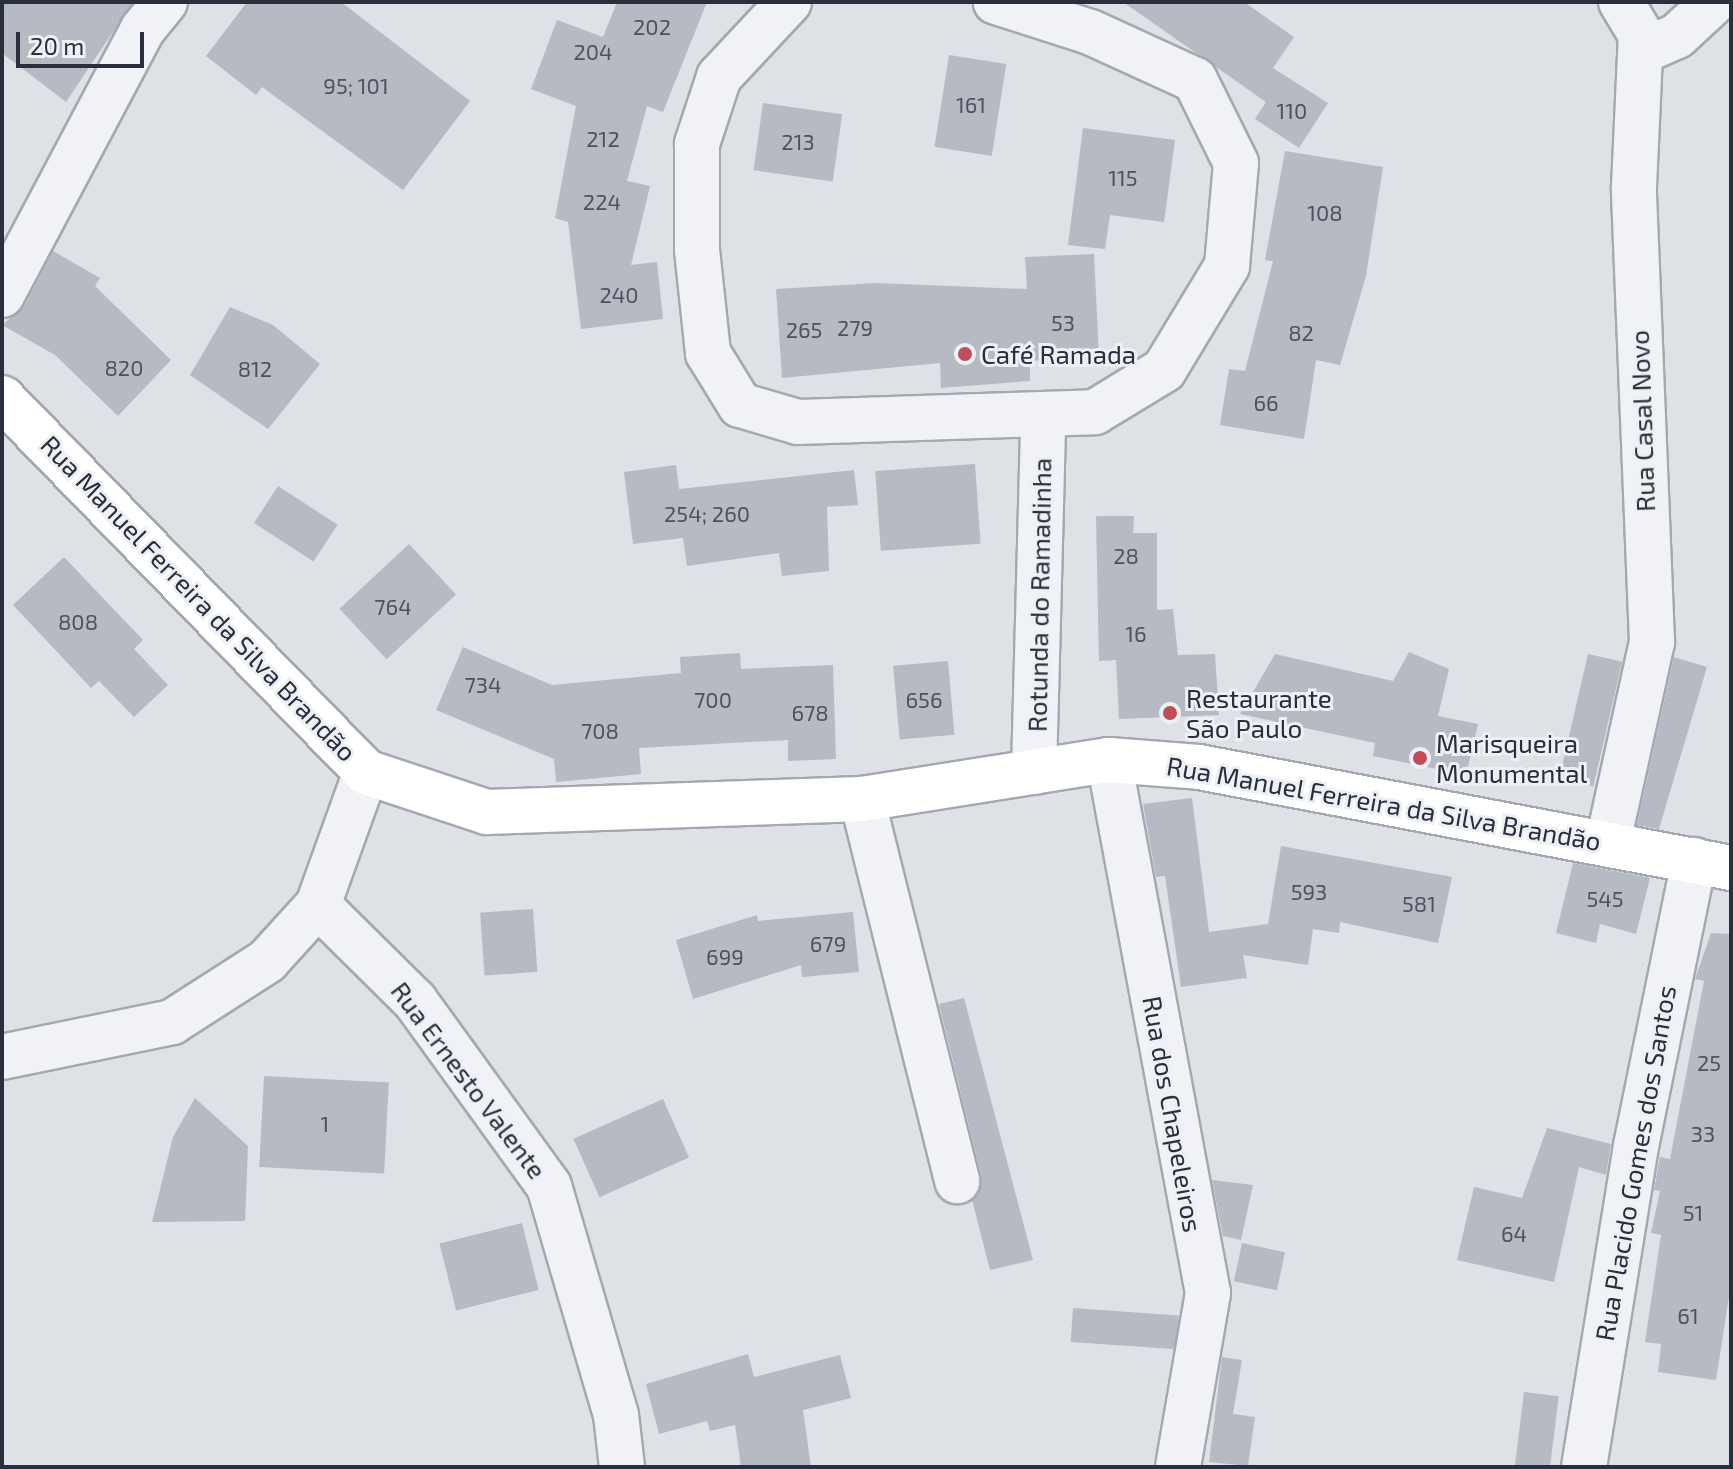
<!DOCTYPE html>
<meta charset="utf-8">
<style>
body{margin:0}
#map{position:relative;width:1733px;height:1469px;overflow:hidden;background:#dee1e6;font-family:"Exo 2",sans-serif}
div>[style]{position:absolute}
.building>*{inset:0;background:#b6bac3;transform-origin:0 0}
.roads{filter:drop-shadow(2px 0 #a4a8b0) drop-shadow(-2px 0 #a4a8b0) drop-shadow(0 2px #a4a8b0) drop-shadow(0 -2px #a4a8b0)}
.minor>*{height:44px;margin:-22px;padding:0 22px;transform-origin:22px;border-radius:22px;background:#f1f2f5}
.major>*{height:44px;margin:-22px;padding:0 22px;transform-origin:22px;border-radius:22px;background:#fff}
.dots>*{width:22px;height:22px;translate:-50% -50%;box-sizing:border-box;border:4px solid #edf0f4;border-radius:50%}
span{translate:-50% -50%;white-space:nowrap;text-align:center;line-height:1.15;-webkit-text-stroke:6px #edf0f4;paint-order:stroke}
.number-label{font-size:22px;color:#4c525e}
.number-label span{-webkit-text-stroke-width:0}
.poi-label{font-size:26px;color:#292f3c}
.left{translate:0 -50%;text-align:left}
.street-label{font-size:26px;color:#292f3c}
.frame{position:absolute;inset:0;border:4px solid #292f3c;pointer-events:none}
.scale{position:absolute;left:16px;top:32px;width:128px;height:36px;box-sizing:border-box;border:4px solid #292f3c;border-top:0;padding-left:10px;font-size:24px;line-height:28px;white-space:nowrap;color:#292f3c;-webkit-text-stroke:6px #edf0f4;paint-order:stroke}
</style>
<div id="map">
<div class="building">
<div style="clip-path:polygon(2px 2px,133px 2px,66px 102px,2px 53px)"></div>
<div style="clip-path:polygon(247px 2px,341px 2px,470px 101px,403px 190px,262px 87px,256px 95px,206px 56px)"></div>
<div style="clip-path:polygon(617px 2px,707px 2px,663px 112px,647px 106px,627px 181px,650px 186px,631px 265px,657px 262px,663px 319px,581px 329px,568px 222px,555px 218px,576px 106px,531px 89px,557px 20px,603px 37px)"></div>
<div style="clip-path:polygon(1123px 2px,1244px 2px,1294px 37px,1273px 68px,1328px 103px,1299px 148px,1255px 119px,1266px 102px)"></div>
<div style="left:949px;top:55px;width:58px;height:93px;rotate:9deg"></div>
<div style="left:763px;top:103px;width:80px;height:68px;rotate:8deg"></div>
<div style="clip-path:polygon(1083px 128px,1175px 140px,1164px 222px,1110px 215px,1105px 249px,1068px 245px)"></div>
<div style="clip-path:polygon(1285px 151px,1383px 167px,1366px 276px,1340px 365px,1316px 360px,1304px 439px,1220px 425px,1229px 369px,1245px 371px,1273px 261px,1265px 260px)"></div>
<div style="clip-path:polygon(53px 251px,100px 278px,95px 286px,171px 360px,118px 416px,55px 355px,2px 325px,24px 307px)"></div>
<div style="clip-path:polygon(1094px 254px,1099px 357px,1030px 361px,1030px 381px,941px 388px,940px 363px,782px 378px,776px 289px,877px 283px,1027px 289px,1025px 257px)"></div>
<div style="clip-path:polygon(230px 307px,273px 325px,320px 364px,268px 429px,190px 375px)"></div>
<div style="left:975px;top:464px;width:80px;height:100px;rotate:86deg"></div>
<div style="clip-path:polygon(676px 465px,679px 489px,854px 470px,858px 505px,827px 507px,829px 571px,782px 576px,779px 553px,687px 566px,683px 538px,633px 544px,624px 472px)"></div>
<div style="left:278px;top:486px;width:71px;height:44px;rotate:33deg"></div>
<div style="clip-path:polygon(1096px 516px,1134px 516px,1133px 533px,1157px 533px,1157px 610px,1173px 609px,1178px 655px,1215px 654px,1219px 715px,1119px 719px,1116px 660px,1099px 661px)"></div>
<div style="left:409px;top:544px;width:69px;height:95px;rotate:47deg"></div>
<div style="clip-path:polygon(64px 557px,143px 640px,134px 649px,168px 685px,134px 717px,99px 681px,91px 688px,13px 605px)"></div>
<div style="clip-path:polygon(463px 647px,552px 685px,681px 673px,680px 657px,740px 653px,741px 669px,833px 665px,836px 759px,788px 761px,788px 740px,639px 748px,641px 774px,556px 782px,554px 759px,436px 710px)"></div>
<div style="clip-path:polygon(1409px 652px,1449px 669px,1438px 716px,1478px 724px,1466px 775px,1373px 756px,1375px 743px,1240px 714px,1275px 654px,1393px 681px)"></div>
<div style="left:1588px;top:654px;width:35px;height:128px;rotate:13deg"></div>
<div style="clip-path:polygon(1674px 657px,1707px 667px,1659px 829px,1637px 825px)"></div>
<div style="left:948px;top:661px;width:74px;height:55px;rotate:85deg"></div>
<div style="clip-path:polygon(1192px 798px,1209px 932px,1268px 924px,1281px 846px,1452px 877px,1438px 943px,1340px 922px,1339px 933px,1313px 929px,1308px 965px,1243px 955px,1247px 978px,1181px 987px,1165px 876px,1156px 877px,1143px 804px)"></div>
<div style="clip-path:polygon(1573px 863px,1650px 878px,1636px 934px,1600px 924px,1596px 943px,1556px 933px)"></div>
<div style="left:533px;top:909px;width:63px;height:53px;rotate:86deg"></div>
<div style="clip-path:polygon(853px 912px,859px 972px,802px 977px,801px 965px,693px 999px,676px 940px,757px 915px,758px 921px)"></div>
<div style="clip-path:polygon(1711px 933px,1731px 934px,1731px 1284px,1716px 1380px,1658px 1372px,1661px 1344px,1645px 1342px,1661px 1235px,1651px 1233px,1660px 1191px,1654px 1190px,1660px 1157px,1670px 1159px,1704px 981px,1695px 979px)"></div>
<div style="clip-path:polygon(964px 998px,1033px 1260px,990px 1270px,972px 1200px,981px 1175px,939px 1004px)"></div>
<div style="left:264px;top:1076px;width:125px;height:91px;rotate:3deg"></div>
<div style="clip-path:polygon(195px 1098px,248px 1146px,245px 1221px,152px 1222px,173px 1137px)"></div>
<div style="left:663px;top:1099px;width:64px;height:98px;rotate:66deg"></div>
<div style="clip-path:polygon(1547px 1128px,1611px 1144px,1606px 1175px,1579px 1167px,1554px 1282px,1457px 1260px,1474px 1187px,1522px 1198px)"></div>
<div style="clip-path:polygon(1212px 1180px,1253px 1185px,1241px 1240px,1223px 1236px)"></div>
<div style="left:522px;top:1223px;width:69px;height:85px;rotate:76deg"></div>
<div style="left:1242px;top:1243px;width:44px;height:39px;rotate:12deg"></div>
<div style="left:1073px;top:1308px;width:106px;height:34px;rotate:4deg"></div>
<div style="clip-path:polygon(748px 1354px,754px 1377px,840px 1355px,851px 1398px,803px 1410px,811px 1467px,741px 1467px,735px 1425px,710px 1431px,707px 1421px,659px 1434px,646px 1384px)"></div>
<div style="clip-path:polygon(1222px 1357px,1242px 1360px,1233px 1414px,1255px 1417px,1248px 1466px,1209px 1462px)"></div>
<div style="left:1524px;top:1392px;width:35px;height:76px;rotate:7deg"></div>
</div>
<div class="roads">
<div class="minor">
<div style="left:789px;top:2px;width:103px;rotate:133deg"></div>
<div style="left:719px;top:77px;width:71px;rotate:108.2deg"></div>
<div style="left:697px;top:144px;width:106px;rotate:90deg"></div>
<div style="left:697px;top:250px;width:104px;rotate:83.9deg"></div>
<div style="left:708px;top:353px;width:61px;rotate:58.4deg"></div>
<div style="left:740px;top:405px;width:60px;rotate:16.3deg"></div>
<div style="left:798px;top:422px;width:297px;rotate:-1.9deg"></div>
<div style="left:1095px;top:412px;width:81px;rotate:-31.3deg"></div>
<div style="left:1164px;top:370px;width:122px;rotate:-58.8deg"></div>
<div style="left:1227px;top:266px;width:103px;rotate:-85deg"></div>
<div style="left:1236px;top:163px;width:93px;rotate:-116.3deg"></div>
<div style="left:1195px;top:80px;width:115px;rotate:-155.4deg"></div>
<div style="left:1090px;top:32px;width:99px;rotate:-162.3deg"></div>
<div style="left:1641px;top:52px;width:39px;rotate:-24deg"></div>
<div style="left:1677px;top:36px;width:50px;rotate:-42.6deg"></div>
<div style="left:2px;top:295px;width:301px;rotate:-62.1deg"></div>
<div style="left:143px;top:29px;width:35px;rotate:-51deg"></div>
<div style="left:1109px;top:760px;width:542px;rotate:79.48deg"></div>
<div style="left:1208px;top:1293px;width:177px;rotate:99.8deg"></div>
<div style="left:1034px;top:772px;width:354px;rotate:-88.5deg"></div>
<div style="left:862px;top:799px;width:394px;rotate:76deg"></div>
<div style="left:1608px;top:842px;width:205px;rotate:-77.6deg"></div>
<div style="left:1652px;top:642px;width:455px;rotate:-92.3deg"></div>
<div style="left:1634px;top:187px;width:152px;rotate:-87.4deg"></div>
<div style="left:1641px;top:35px;width:39px;rotate:-121deg"></div>
<div style="left:318px;top:905px;width:136px;rotate:44.7deg"></div>
<div style="left:415px;top:1001px;width:228px;rotate:54.1deg"></div>
<div style="left:549px;top:1186px;width:239px;rotate:73.7deg"></div>
<div style="left:616px;top:1415px;width:52px;rotate:83.4deg"></div>
<div style="left:2px;top:1057px;width:174px;rotate:-11.6deg"></div>
<div style="left:172px;top:1022px;width:113px;rotate:-32.7deg"></div>
<div style="left:267px;top:961px;width:76px;rotate:-47.7deg"></div>
<div style="left:318px;top:905px;width:141px;rotate:-70.2deg"></div>
<div style="left:1584px;top:1467px;width:325px;rotate:-80.8deg"></div>
<div style="left:1636px;top:1146px;width:292px;rotate:-78.5deg"></div>
</div>
<div class="major">
<div style="left:2px;top:398px;width:522px;rotate:45.78deg"></div>
<div style="left:366px;top:772px;width:127px;rotate:18.3deg"></div>
<div style="left:487px;top:812px;width:375px;rotate:-2deg"></div>
<div style="left:862px;top:799px;width:250px;rotate:-9deg"></div>
<div style="left:1109px;top:760px;width:90px;rotate:4.4deg"></div>
<div style="left:1199px;top:767px;width:542px;rotate:10.75deg"></div>
</div>
</div>
<div class="dots">
<div style="left:965px;top:354px;background:#c24d5a"></div>
<div style="left:1170px;top:713px;background:#c24d5a"></div>
<div style="left:1420px;top:758px;background:#c24d5a"></div>
</div>
<div class="number-label">
<span style="left:652px;top:27px">202</span>
<span style="left:593px;top:52px">204</span>
<span style="left:356px;top:86px">95; 101</span>
<span style="left:971px;top:105px">161</span>
<span style="left:1292px;top:111px">110</span>
<span style="left:603px;top:139px">212</span>
<span style="left:798px;top:142px">213</span>
<span style="left:1123px;top:178px">115</span>
<span style="left:602px;top:202px">224</span>
<span style="left:1325px;top:213px">108</span>
<span style="left:619px;top:295px">240</span>
<span style="left:1063px;top:323px">53</span>
<span style="left:855px;top:328px">279</span>
<span style="left:804px;top:330px">265</span>
<span style="left:1301px;top:333px">82</span>
<span style="left:124px;top:368px">820</span>
<span style="left:255px;top:369px">812</span>
<span style="left:1266px;top:403px">66</span>
<span style="left:707px;top:514px">254; 260</span>
<span style="left:1126px;top:556px">28</span>
<span style="left:393px;top:607px">764</span>
<span style="left:78px;top:622px">808</span>
<span style="left:1136px;top:634px">16</span>
<span style="left:483px;top:685px">734</span>
<span style="left:713px;top:700px">700</span>
<span style="left:924px;top:700px">656</span>
<span style="left:810px;top:713px">678</span>
<span style="left:600px;top:731px">708</span>
<span style="left:1309px;top:892px">593</span>
<span style="left:1605px;top:899px">545</span>
<span style="left:1419px;top:904px">581</span>
<span style="left:828px;top:944px">679</span>
<span style="left:725px;top:957px">699</span>
<span style="left:1709px;top:1063px">25</span>
<span style="left:325px;top:1124px">1</span>
<span style="left:1703px;top:1134px">33</span>
<span style="left:1693px;top:1213px">51</span>
<span style="left:1514px;top:1234px">64</span>
<span style="left:1688px;top:1316px">61</span>
</div>
<div class="poi-label">
<span class="left" style="left:981px;top:354px">Café Ramada</span>
<span class="left" style="left:1186px;top:713px">Restaurante<br>São Paulo</span>
<span class="left" style="left:1436px;top:758px">Marisqueira<br>Monumental</span>
</div>
<div class="street-label">
<span style="left:1642px;top:421px;rotate:-92deg">Rua Casal Novo</span>
<span style="left:1039px;top:595px;rotate:-89deg">Rotunda do Ramadinha</span>
<span style="left:199px;top:598px;rotate:46deg">Rua Manuel Ferreira da Silva Brandão</span>
<span style="left:1384px;top:803px;rotate:10deg">Rua Manuel Ferreira da Silva Brandão</span>
<span style="left:469px;top:1080px;rotate:53deg">Rua Ernesto Valente</span>
<span style="left:1173px;top:1114px;rotate:80deg">Rua dos Chapeleiros</span>
<span style="left:1635px;top:1163px;rotate:-80deg">Rua Placido Gomes dos Santos</span>
</div>
<div class="frame"></div>
<div class="scale">20 m</div>
</div>
